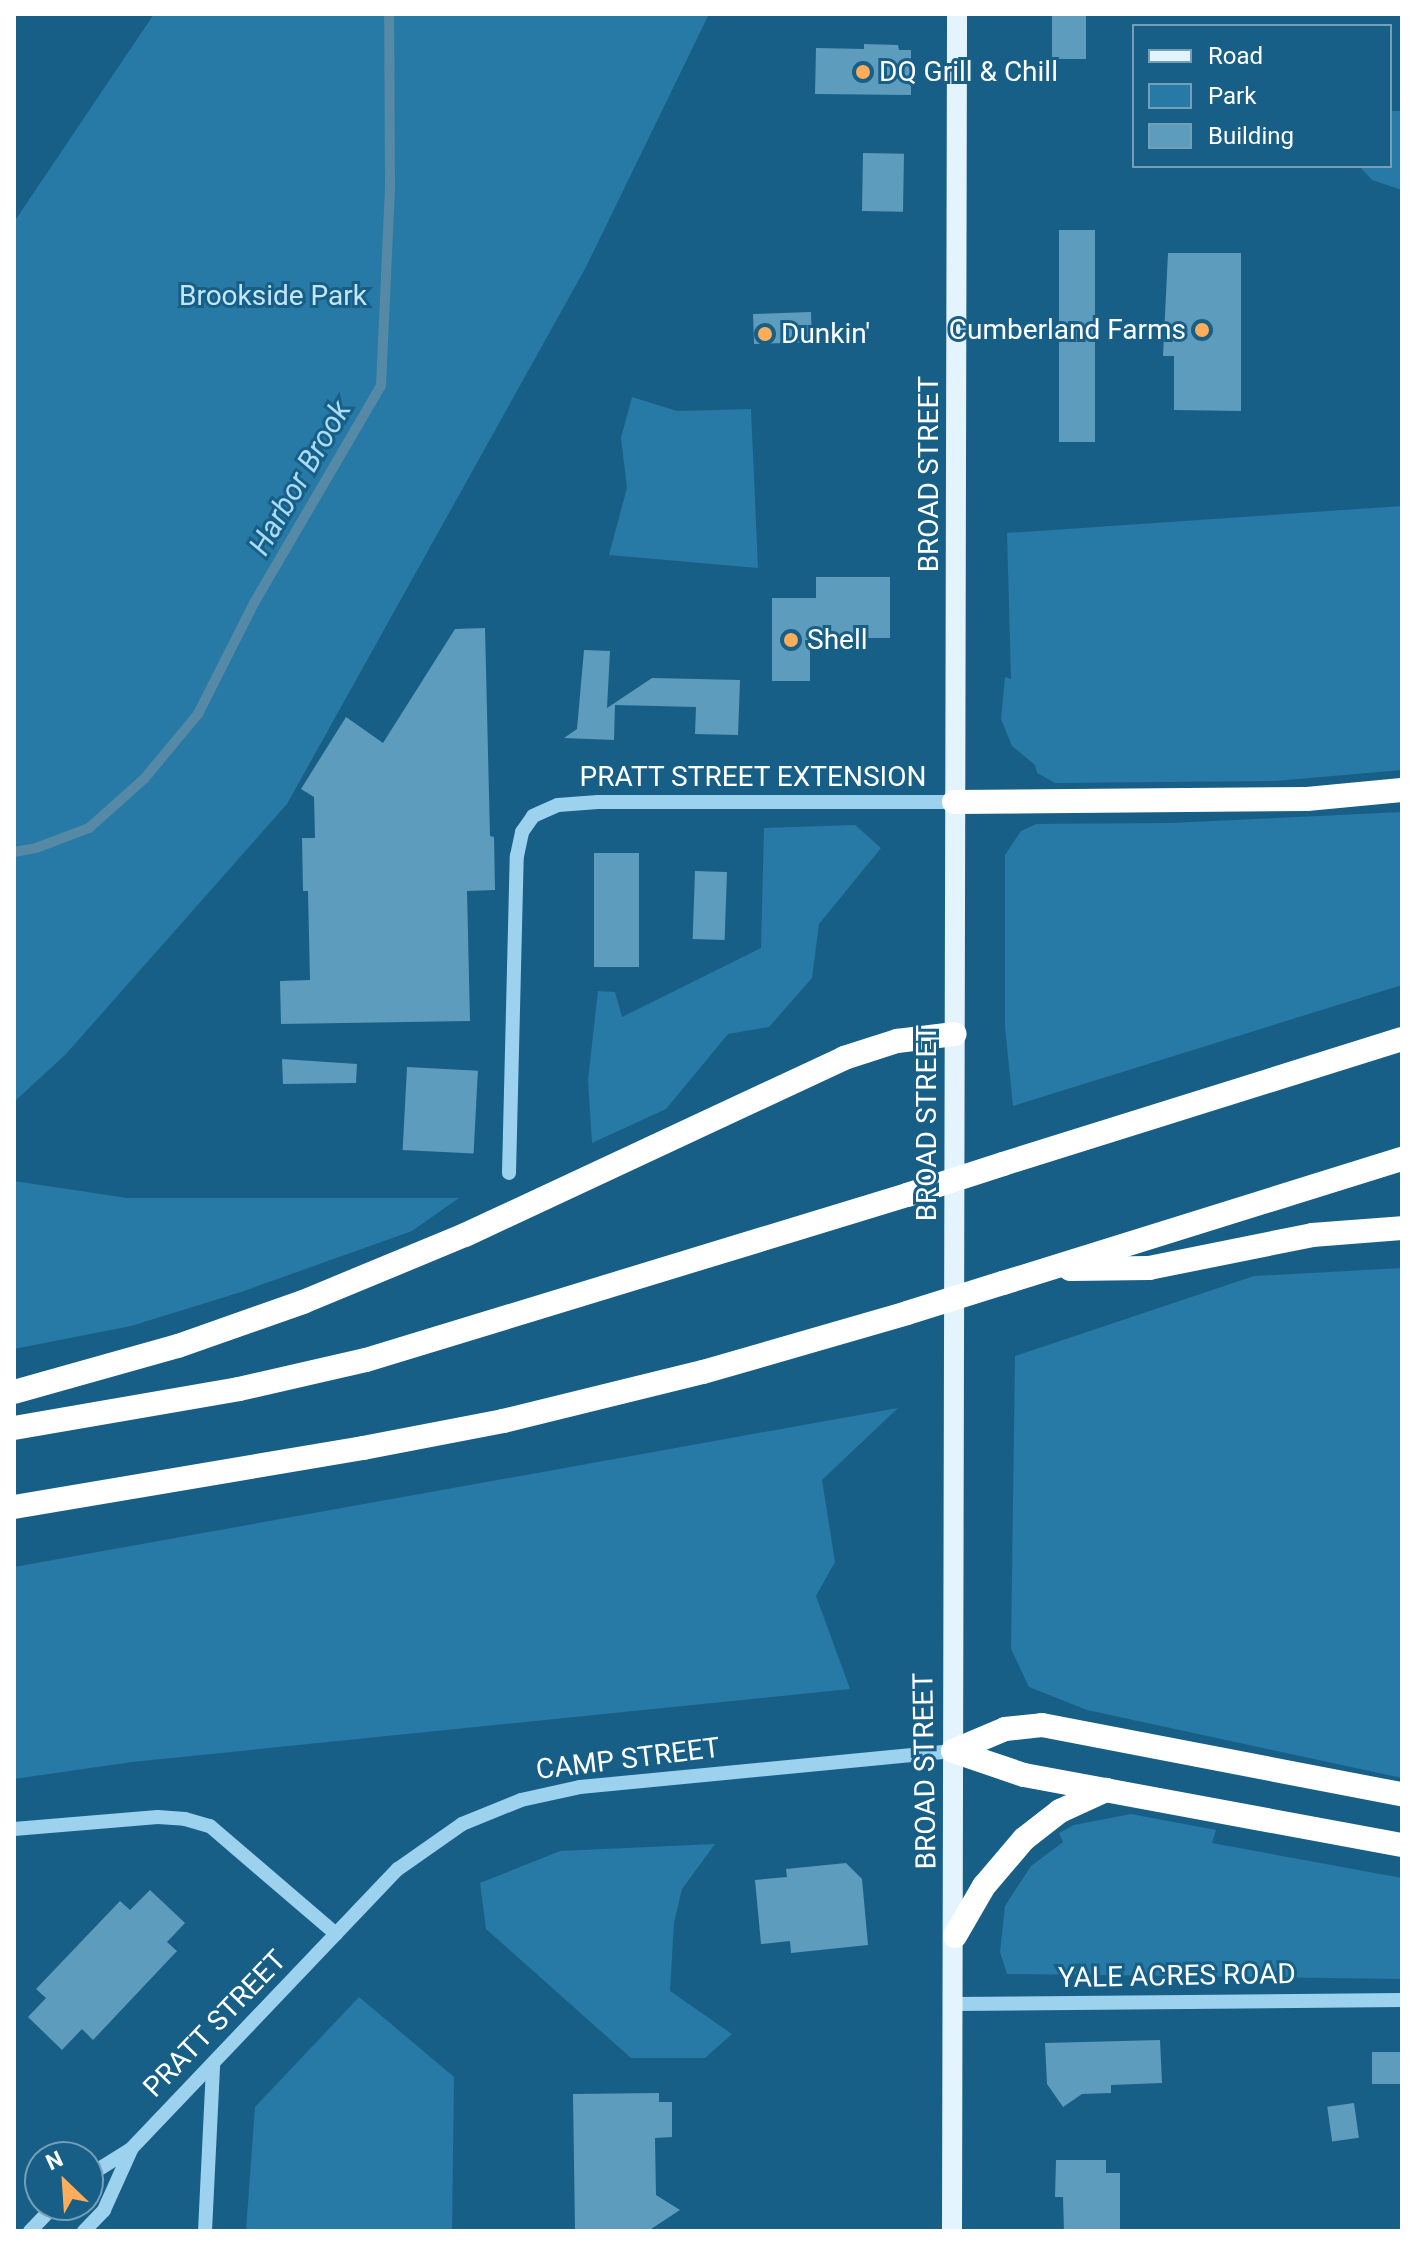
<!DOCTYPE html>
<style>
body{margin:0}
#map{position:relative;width:1416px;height:2245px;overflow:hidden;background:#175f87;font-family:Roboto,sans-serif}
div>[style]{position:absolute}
.green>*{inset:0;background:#267aa5}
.stream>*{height:10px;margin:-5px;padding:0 5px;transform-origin:5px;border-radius:5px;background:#5589a6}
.building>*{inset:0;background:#5e9cbd;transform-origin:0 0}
.minor>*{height:14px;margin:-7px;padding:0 7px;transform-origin:7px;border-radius:7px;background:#9dd2ee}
.major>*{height:20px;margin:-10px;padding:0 10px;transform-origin:10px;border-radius:10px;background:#e4f4ff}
.highway>*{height:24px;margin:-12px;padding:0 12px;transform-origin:12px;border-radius:12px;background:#fff}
.highway-bridge>*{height:24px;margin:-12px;padding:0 12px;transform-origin:12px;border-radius:12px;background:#fff}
.dots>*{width:22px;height:22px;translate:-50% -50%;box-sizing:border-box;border:4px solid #175f87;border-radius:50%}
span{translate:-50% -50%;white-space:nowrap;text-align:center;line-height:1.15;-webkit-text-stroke:6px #175f87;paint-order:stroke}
.poi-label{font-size:28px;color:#fff}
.left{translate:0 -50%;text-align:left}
.right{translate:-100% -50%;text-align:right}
.park-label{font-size:28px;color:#c3e7fa}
.street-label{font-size:28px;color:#fff}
.water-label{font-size:30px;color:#a9dcf5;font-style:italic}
.frame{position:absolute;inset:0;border:16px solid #fff;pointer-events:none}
.legend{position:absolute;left:1132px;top:24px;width:260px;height:144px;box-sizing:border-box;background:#175f87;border:2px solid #749fb7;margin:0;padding:10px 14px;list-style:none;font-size:24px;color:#fff}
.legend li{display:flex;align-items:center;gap:16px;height:40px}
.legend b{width:40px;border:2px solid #749fb7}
.north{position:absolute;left:24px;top:2141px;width:80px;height:80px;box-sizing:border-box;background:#175f87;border:2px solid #749fb7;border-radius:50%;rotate:335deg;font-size:22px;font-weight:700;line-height:32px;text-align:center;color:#fff}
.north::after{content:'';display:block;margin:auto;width:28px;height:36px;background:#ffad5a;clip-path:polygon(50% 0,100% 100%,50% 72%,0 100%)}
</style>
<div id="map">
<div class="green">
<div style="clip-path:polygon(154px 14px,709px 14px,586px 267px,287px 804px,66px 1054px,14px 1102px,14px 222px)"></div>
<div style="clip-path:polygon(1390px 111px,1402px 111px,1402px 190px,1372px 180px,1359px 166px,1390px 166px)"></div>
<div style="clip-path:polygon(632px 397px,677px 411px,751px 409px,758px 568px,609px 555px,627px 488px,621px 438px)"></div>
<div style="clip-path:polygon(1402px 506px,1402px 770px,1275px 781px,1055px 783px,1037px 773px,1035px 765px,1012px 746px,1001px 719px,1005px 677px,1011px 679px,1007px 533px)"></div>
<div style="clip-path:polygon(1402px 812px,1402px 985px,1013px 1106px,1005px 1027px,1005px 855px,1021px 831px,1036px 824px,1171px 823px)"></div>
<div style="clip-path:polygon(855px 825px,881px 848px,819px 924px,812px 978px,769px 1027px,728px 1034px,666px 1109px,592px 1143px,588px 1080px,598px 991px,615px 992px,622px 1017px,761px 948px,764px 828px)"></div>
<div style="clip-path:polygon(14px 1181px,127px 1198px,459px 1198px,412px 1231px,241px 1292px,131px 1326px,14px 1349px)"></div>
<div style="clip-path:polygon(1402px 1268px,1402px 1778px,1087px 1710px,1029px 1687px,1011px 1649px,1015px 1356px,1254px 1276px)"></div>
<div style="clip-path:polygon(898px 1408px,822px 1480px,835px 1562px,816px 1596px,850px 1689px,132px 1762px,14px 1779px,14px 1567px)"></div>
<div style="clip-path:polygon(1131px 1814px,1216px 1830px,1212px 1843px,1402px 1878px,1402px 1979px,1007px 1974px,1000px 1952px,1005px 1906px,1031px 1866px,1063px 1842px,1059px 1833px,1074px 1825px)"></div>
<div style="clip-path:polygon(715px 1844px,682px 1889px,674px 1923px,670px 1991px,732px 2034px,705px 2058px,631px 2058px,486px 1929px,480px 1883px,560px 1851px)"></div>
<div style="clip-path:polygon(359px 1997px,454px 2077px,452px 2231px,246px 2231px,255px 2107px)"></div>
</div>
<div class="stream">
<div style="left:14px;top:852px;width:22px;rotate:-10deg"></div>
<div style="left:36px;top:848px;width:57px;rotate:-20.7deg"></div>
<div style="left:89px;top:828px;width:74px;rotate:-41.7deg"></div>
<div style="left:144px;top:779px;width:85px;rotate:-50.3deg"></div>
<div style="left:198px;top:714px;width:124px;rotate:-63.2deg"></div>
<div style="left:254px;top:603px;width:251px;rotate:-59.7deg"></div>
<div style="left:381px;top:386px;width:201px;rotate:-87.4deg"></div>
<div style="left:390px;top:185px;width:171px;rotate:-90.3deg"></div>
</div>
<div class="building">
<div style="left:1052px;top:14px;width:34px;height:45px"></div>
<div style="clip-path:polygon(864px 44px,898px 45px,899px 50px,911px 50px,911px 95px,815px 94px,816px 48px,864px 49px)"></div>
<div style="left:863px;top:153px;width:41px;height:58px;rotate:1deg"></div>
<div style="left:1059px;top:230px;width:36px;height:212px"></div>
<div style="clip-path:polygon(1168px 253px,1241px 253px,1241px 411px,1174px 410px,1174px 356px,1163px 356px)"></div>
<div style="left:811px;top:312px;width:30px;height:58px;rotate:88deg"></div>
<div style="clip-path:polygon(816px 577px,890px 577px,890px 638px,810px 638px,810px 681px,772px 681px,772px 598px,816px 598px)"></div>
<div style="clip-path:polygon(485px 628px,490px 836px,494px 837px,495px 890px,467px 891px,470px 1021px,281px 1024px,280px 981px,310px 980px,308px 891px,303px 891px,302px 838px,315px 838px,314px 797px,301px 789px,346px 717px,383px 743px,455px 629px)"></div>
<div style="clip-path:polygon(584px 650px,610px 651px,607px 708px,652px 678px,740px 680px,738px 735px,695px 734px,696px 707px,615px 705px,614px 740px,564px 738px,577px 729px)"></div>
<div style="left:594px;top:853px;width:45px;height:114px"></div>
<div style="left:695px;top:871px;width:32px;height:68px;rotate:2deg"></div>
<div style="clip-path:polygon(282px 1059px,357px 1064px,356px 1083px,283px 1084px)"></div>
<div style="left:407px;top:1067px;width:71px;height:83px;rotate:3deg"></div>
<div style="clip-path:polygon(846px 1863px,862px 1879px,868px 1945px,791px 1953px,790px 1941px,761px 1944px,755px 1880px,787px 1877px,786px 1869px)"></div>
<div style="clip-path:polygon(150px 1890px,185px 1923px,167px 1942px,177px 1951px,93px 2040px,82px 2029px,62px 2050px,28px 2017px,46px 1998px,36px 1989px,120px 1901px,130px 1910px)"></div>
<div style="clip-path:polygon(1160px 2040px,1162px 2083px,1111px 2085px,1111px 2093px,1082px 2094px,1063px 2107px,1047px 2084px,1045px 2043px)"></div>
<div style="left:1372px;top:2052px;width:30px;height:32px"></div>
<div style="clip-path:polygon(659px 2093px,659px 2102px,672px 2102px,672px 2137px,655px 2138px,656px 2195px,680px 2210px,651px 2229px,575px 2230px,573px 2094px)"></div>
<div style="left:1354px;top:2103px;width:35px;height:27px;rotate:82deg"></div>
<div style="clip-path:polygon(1056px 2160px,1106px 2160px,1106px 2173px,1120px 2173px,1120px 2231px,1064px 2231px,1063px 2197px,1055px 2197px)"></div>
</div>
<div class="minor">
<div style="left:509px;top:1173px;width:317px;rotate:-88.6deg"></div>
<div style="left:517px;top:856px;width:25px;rotate:-78deg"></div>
<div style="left:522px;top:832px;width:19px;rotate:-55deg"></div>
<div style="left:533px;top:816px;width:27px;rotate:-24deg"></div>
<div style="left:558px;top:805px;width:40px;rotate:-4.3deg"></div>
<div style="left:598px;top:802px;width:356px"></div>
<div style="left:14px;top:1829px;width:144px;rotate:-4.8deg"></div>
<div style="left:158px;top:1817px;width:27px;rotate:4deg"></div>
<div style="left:185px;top:1819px;width:26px;rotate:16deg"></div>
<div style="left:210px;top:1826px;width:166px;rotate:40.6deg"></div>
<div style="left:953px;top:2004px;width:449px;rotate:-0.5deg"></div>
<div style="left:88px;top:2176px;width:51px;rotate:-32.1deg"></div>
<div style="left:131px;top:2149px;width:387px;rotate:-46.4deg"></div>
<div style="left:398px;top:1869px;width:78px;rotate:-35.1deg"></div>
<div style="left:462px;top:1824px;width:64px;rotate:-22.1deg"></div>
<div style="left:521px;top:1800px;width:60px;rotate:-12.4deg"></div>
<div style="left:580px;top:1787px;width:375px;rotate:-5.5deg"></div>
<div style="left:30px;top:2231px;width:36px;rotate:-46deg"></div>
<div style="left:84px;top:2231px;width:29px;rotate:-46deg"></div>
<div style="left:104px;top:2210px;width:66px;rotate:-65.8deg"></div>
<div style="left:205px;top:2231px;width:166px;rotate:-87.2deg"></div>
</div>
<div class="major">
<div style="left:952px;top:2231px;width:2217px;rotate:-89.87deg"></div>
</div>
<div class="highway">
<div style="left:954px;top:802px;width:353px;rotate:-0.5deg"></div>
<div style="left:1307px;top:799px;width:95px;rotate:-5.4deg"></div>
<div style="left:1003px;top:1164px;width:418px;rotate:-17.4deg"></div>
<div style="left:1070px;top:1269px;width:79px;rotate:-0.7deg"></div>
<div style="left:1149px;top:1268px;width:166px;rotate:-11.4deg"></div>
<div style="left:1312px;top:1235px;width:90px;rotate:-4.4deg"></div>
<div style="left:1003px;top:1283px;width:418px;rotate:-17.3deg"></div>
<div style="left:14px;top:1392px;width:170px;rotate:-15.7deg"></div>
<div style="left:178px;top:1346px;width:133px;rotate:-19.4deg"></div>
<div style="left:303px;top:1302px;width:175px;rotate:-22.5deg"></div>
<div style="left:465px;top:1235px;width:418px;rotate:-25deg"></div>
<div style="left:844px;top:1058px;width:56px;rotate:-17.8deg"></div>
<div style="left:897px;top:1041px;width:58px;rotate:-6.9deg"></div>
<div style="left:14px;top:1428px;width:228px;rotate:-9.8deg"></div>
<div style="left:239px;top:1389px;width:130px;rotate:-12.9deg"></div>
<div style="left:366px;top:1360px;width:566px;rotate:-16.96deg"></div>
<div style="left:14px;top:1507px;width:354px;rotate:-9.6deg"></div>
<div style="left:363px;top:1448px;width:143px;rotate:-10.9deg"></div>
<div style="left:503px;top:1421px;width:206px;rotate:-13.8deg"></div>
<div style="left:703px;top:1372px;width:212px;rotate:-16.1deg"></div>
<div style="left:953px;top:1751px;width:56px;rotate:-22.9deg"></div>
<div style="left:1005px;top:1729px;width:37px;rotate:-6deg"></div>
<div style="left:1042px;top:1725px;width:367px;rotate:10.9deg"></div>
<div style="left:953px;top:1751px;width:75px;rotate:18.7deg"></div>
<div style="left:1024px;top:1775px;width:384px;rotate:10.5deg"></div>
<div style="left:955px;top:1936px;width:58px;rotate:-59.9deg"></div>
<div style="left:984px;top:1886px;width:62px;rotate:-49.6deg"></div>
<div style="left:1024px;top:1839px;width:46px;rotate:-37.9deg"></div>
<div style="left:1060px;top:1811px;width:51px;rotate:-24.5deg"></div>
</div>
<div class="highway-bridge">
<div style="left:907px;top:1195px;width:101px;rotate:-17.9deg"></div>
<div style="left:907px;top:1313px;width:101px;rotate:-17.4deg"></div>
</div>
<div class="dots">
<div style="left:863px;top:72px;background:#ffad5a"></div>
<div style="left:1202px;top:330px;background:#ffad5a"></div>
<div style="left:765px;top:334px;background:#ffad5a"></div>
<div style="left:791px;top:640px;background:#ffad5a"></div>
</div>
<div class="poi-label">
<span class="left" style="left:879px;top:72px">DQ Grill &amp; Chill</span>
<span class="right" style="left:1186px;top:330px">Cumberland Farms</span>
<span class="left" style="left:781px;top:334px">Dunkin'</span>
<span class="left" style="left:807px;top:640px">Shell</span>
</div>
<div class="park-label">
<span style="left:273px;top:296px">Brookside Park</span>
</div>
<div class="street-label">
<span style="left:929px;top:474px;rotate:-90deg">BROAD STREET</span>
<span style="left:753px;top:777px">PRATT STREET EXTENSION</span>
<span style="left:927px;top:1123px;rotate:-90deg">BROAD STREET</span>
<span style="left:628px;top:1759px;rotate:-7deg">CAMP STREET</span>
<span style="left:925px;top:1771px;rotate:-91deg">BROAD STREET</span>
<span style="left:1177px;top:1976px;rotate:-1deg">YALE ACRES ROAD</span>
<span style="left:215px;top:2024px;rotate:-46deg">PRATT STREET</span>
</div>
<div class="water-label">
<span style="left:300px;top:478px;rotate:-60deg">Harbor Brook</span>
</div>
<div class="frame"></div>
<ul class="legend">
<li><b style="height:10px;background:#e4f4ff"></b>Road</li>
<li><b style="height:22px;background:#267aa5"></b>Park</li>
<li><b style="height:22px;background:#5e9cbd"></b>Building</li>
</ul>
<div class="north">N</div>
</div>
